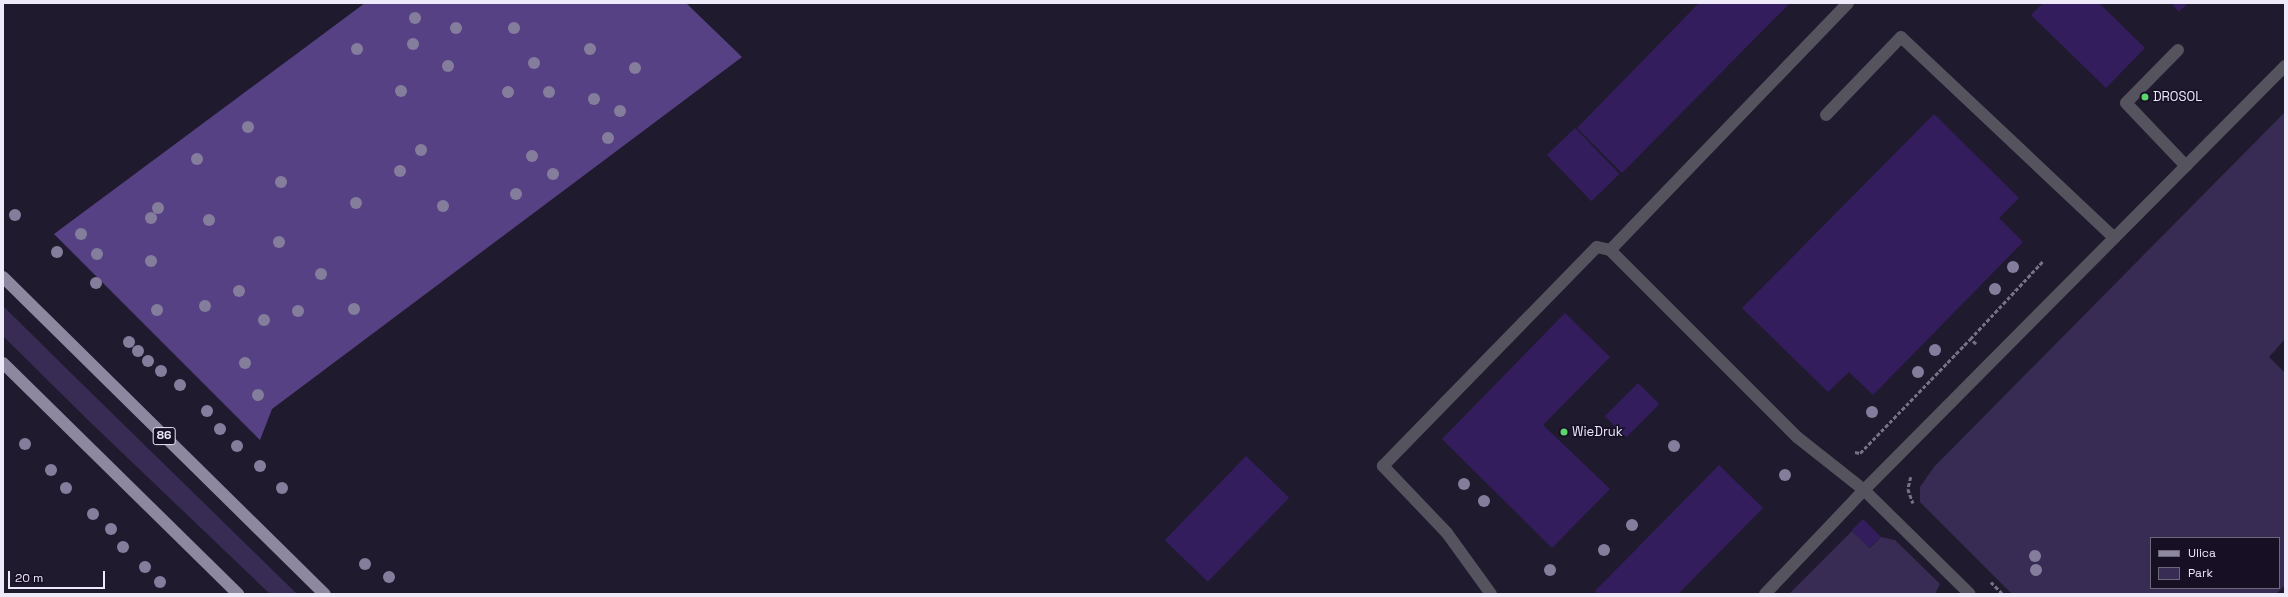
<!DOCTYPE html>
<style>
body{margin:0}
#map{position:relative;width:2288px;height:597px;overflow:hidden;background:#201a2f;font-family:"Space Grotesk",sans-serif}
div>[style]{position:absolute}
.green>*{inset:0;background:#382c55}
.forest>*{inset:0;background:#564185}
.building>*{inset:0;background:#341d5d;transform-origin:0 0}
.path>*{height:2.5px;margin-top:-1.25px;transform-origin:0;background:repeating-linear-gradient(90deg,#767184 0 4px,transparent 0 6px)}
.lane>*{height:12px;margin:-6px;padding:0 6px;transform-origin:6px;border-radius:6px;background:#55535e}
.primary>*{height:12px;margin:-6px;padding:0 6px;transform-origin:6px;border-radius:6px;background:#8d879f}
.trees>*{width:12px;height:12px;margin:-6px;border-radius:50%;background:#857d9c}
.dots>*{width:11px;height:11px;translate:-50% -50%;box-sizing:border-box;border:2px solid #171025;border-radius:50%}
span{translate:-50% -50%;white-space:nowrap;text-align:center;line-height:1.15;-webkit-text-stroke:3px #171025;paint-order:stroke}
.shield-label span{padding:1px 3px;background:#171025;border:1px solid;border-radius:3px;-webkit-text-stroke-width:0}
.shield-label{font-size:12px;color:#eeeafa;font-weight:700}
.poi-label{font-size:13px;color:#eeeafa}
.left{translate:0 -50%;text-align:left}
.frame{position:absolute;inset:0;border:4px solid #eeeafa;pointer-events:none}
.legend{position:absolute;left:2150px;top:537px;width:130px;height:52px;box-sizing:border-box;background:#171025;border:1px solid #6d677a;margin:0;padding:5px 7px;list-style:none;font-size:12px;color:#eeeafa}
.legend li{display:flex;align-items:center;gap:8px;height:20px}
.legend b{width:20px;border:1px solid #6d677a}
.scale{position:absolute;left:8px;top:571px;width:97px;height:18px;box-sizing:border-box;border:2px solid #eeeafa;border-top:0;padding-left:5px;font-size:12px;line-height:14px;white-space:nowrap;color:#eeeafa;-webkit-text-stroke:3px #171025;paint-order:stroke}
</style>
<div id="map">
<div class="green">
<div style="clip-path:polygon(evenodd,2285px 112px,2285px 339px,2269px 357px,2285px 373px,2285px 585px,2276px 594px,2012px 594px,1920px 502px,1920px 487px,1934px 467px,2285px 112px,2151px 538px,2279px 538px,2279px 588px,2151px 588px,2151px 538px)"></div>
<div style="clip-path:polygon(3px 306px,77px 379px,297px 594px,270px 594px,89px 421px,3px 336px)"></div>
<div style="clip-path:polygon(1852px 531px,1870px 548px,1881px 537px,1895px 540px,1940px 584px,1935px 594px,1789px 594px)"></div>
</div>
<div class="forest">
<div style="clip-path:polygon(365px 3px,686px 3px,742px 57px,272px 409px,260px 440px,54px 234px)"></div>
</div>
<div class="building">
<div style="clip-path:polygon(1699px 3px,1790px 3px,1622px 173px,1577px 128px)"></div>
<div style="clip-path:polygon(2043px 3px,2099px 3px,2145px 48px,2106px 88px,2031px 15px)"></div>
<div style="clip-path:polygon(2171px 3px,2188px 3px,2179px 12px)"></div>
<div style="clip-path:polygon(1934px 114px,2019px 198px,1999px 218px,2023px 242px,1873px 395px,1849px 372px,1828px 392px,1742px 308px)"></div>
<div style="left:1575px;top:128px;width:64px;height:39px;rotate:46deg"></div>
<div style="clip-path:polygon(1565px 313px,1610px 357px,1543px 425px,1610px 489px,1552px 548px,1442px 439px)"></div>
<div style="left:1638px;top:383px;width:30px;height:47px;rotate:45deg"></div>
<div style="left:1246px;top:456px;width:60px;height:117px;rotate:44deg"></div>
<div style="clip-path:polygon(1719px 465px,1763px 508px,1678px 594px,1599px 594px,1595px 591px)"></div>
<div style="left:1863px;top:519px;width:25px;height:16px;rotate:45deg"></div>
</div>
<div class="path">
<div style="left:1976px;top:344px;width:8px;rotate:-140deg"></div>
<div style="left:1970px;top:339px;width:107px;rotate:-46.9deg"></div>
<div style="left:1855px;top:452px;width:5px;rotate:11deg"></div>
<div style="left:1860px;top:453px;width:158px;rotate:-46deg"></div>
<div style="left:1911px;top:477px;width:12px;rotate:104deg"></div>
<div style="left:1908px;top:489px;width:15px;rotate:70deg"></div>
<div style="left:1991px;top:582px;width:17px;rotate:45deg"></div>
</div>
<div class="lane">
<div style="left:1848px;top:3px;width:343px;rotate:133.9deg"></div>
<div style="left:1610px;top:250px;width:264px;rotate:45deg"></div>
<div style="left:1797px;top:437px;width:85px;rotate:38.3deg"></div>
<div style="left:1864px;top:490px;width:148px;rotate:44.5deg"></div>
<div style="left:2178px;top:50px;width:74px;rotate:134.5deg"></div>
<div style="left:2126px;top:103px;width:87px;rotate:46.4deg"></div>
<div style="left:1826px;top:115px;width:108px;rotate:-46.1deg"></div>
<div style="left:1901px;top:37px;width:293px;rotate:43.3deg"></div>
<div style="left:1491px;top:594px;width:75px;rotate:-125.8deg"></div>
<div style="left:1447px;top:533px;width:93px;rotate:-133.7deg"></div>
<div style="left:1383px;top:466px;width:306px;rotate:-45.7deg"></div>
<div style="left:1597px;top:247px;width:13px;rotate:13deg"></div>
<div style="left:1765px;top:594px;width:144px;rotate:-46.4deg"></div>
<div style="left:1864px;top:490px;width:598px;rotate:-45.2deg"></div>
</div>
<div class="primary">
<div style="left:3px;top:277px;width:452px;rotate:44.6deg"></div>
<div style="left:3px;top:363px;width:330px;rotate:44.5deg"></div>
</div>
<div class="trees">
<div style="left:415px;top:18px"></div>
<div style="left:456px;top:28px"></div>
<div style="left:514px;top:28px"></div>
<div style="left:413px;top:44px"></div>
<div style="left:357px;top:49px"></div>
<div style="left:590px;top:49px"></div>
<div style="left:534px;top:63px"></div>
<div style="left:448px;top:66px"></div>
<div style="left:635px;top:68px"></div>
<div style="left:401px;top:91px"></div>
<div style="left:508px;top:92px"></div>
<div style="left:549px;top:92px"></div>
<div style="left:594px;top:99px"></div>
<div style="left:620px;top:111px"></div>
<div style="left:248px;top:127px"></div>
<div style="left:608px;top:138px"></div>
<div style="left:421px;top:150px"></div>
<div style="left:532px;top:156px"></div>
<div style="left:197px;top:159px"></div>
<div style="left:400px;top:171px"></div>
<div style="left:553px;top:174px"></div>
<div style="left:281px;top:182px"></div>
<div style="left:516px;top:194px"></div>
<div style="left:356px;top:203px"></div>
<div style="left:443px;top:206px"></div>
<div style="left:158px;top:208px"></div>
<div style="left:15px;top:215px"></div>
<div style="left:151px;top:218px"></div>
<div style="left:209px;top:220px"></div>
<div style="left:81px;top:234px"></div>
<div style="left:279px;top:242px"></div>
<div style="left:57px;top:252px"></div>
<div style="left:97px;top:254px"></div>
<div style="left:151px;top:261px"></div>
<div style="left:2013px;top:267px"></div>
<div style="left:321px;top:274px"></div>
<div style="left:96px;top:283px"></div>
<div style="left:1995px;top:289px"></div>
<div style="left:239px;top:291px"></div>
<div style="left:205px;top:306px"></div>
<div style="left:354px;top:309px"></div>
<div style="left:157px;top:310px"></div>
<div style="left:298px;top:311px"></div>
<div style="left:264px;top:320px"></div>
<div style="left:129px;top:342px"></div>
<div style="left:1935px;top:350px"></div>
<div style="left:138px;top:351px"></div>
<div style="left:148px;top:361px"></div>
<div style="left:245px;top:363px"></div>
<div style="left:161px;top:371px"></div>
<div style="left:1918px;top:372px"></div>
<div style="left:180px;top:385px"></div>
<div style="left:258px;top:395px"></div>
<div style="left:207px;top:411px"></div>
<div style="left:1872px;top:412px"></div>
<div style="left:220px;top:429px"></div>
<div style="left:25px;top:444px"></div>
<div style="left:237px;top:446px"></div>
<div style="left:1674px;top:446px"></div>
<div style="left:260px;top:466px"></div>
<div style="left:51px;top:470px"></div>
<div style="left:1785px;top:475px"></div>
<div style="left:1464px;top:484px"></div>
<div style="left:66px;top:488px"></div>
<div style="left:282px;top:488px"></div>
<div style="left:1484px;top:501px"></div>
<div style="left:93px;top:514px"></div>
<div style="left:1632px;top:525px"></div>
<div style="left:111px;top:529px"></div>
<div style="left:123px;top:547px"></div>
<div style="left:1604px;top:550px"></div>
<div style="left:2035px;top:556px"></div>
<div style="left:365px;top:564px"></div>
<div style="left:145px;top:567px"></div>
<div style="left:1550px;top:570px"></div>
<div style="left:2036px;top:570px"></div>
<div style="left:389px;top:577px"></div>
<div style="left:160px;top:582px"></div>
</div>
<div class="dots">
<div style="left:2145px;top:97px;background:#5dd56c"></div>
<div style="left:1564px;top:432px;background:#5dd56c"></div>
</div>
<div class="shield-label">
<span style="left:164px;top:436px">86</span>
</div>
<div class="poi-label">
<span class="left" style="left:2153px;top:97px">DROSOL</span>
<span class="left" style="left:1572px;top:432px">WieDruk</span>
</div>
<div class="frame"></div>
<ul class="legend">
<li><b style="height:5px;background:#8d879f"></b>Ulica</li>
<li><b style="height:11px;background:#382c55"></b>Park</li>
</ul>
<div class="scale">20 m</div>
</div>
